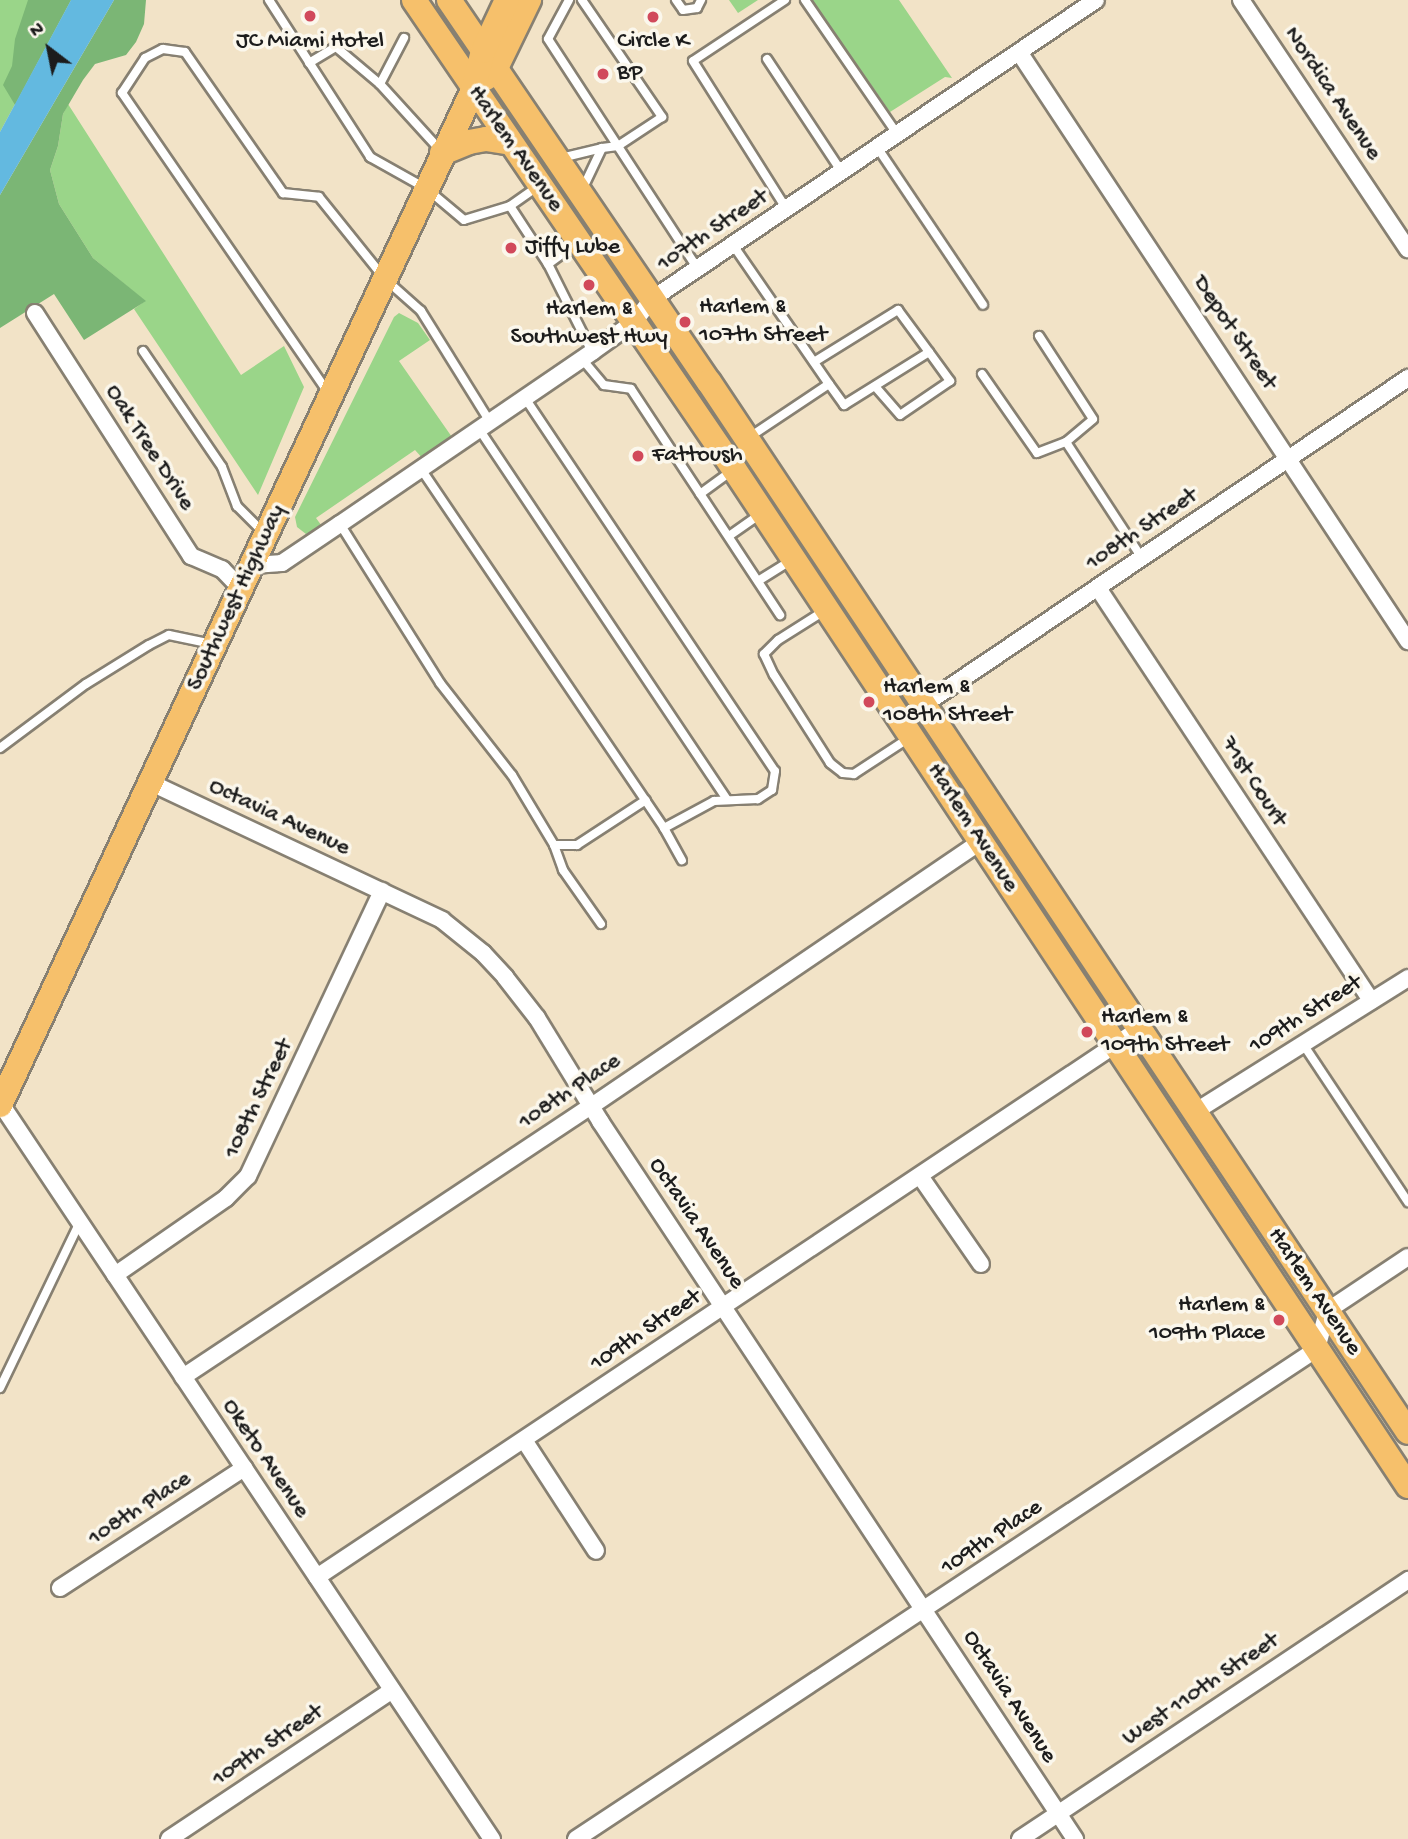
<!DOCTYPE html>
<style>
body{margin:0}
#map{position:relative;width:1408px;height:1839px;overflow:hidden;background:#f2e3c7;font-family:"Gochi Hand",sans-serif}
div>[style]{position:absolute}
.green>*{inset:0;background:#9ad589}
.forest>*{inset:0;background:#7bb675}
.water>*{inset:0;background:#63b9e0}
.roads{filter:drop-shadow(2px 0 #878072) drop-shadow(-2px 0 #878072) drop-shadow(0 2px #878072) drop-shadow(0 -2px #878072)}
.service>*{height:8px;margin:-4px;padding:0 4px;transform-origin:4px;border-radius:4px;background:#fff}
.minor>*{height:16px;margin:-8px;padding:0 8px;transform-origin:8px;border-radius:8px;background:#fff}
.primary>*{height:24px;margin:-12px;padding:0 12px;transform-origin:12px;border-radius:12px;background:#f6c06b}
.dots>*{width:19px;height:19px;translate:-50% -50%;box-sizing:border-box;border:4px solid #fbf7ec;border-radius:50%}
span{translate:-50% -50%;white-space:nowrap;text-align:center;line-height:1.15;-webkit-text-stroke:7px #fbf7ec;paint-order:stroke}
.poi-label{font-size:24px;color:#1c1c1c}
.left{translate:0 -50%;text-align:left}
.right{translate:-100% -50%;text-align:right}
.street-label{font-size:24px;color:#1c1c1c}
.north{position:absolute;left:14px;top:14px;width:70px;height:70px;-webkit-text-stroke:5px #fbf7ec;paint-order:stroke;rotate:328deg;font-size:19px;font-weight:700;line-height:28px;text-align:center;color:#1c1c1c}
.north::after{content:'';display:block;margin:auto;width:24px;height:32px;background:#1c1c1c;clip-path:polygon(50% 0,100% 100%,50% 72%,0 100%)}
</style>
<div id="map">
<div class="green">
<div style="clip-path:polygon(0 0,71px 0,0 132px)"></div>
<div style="clip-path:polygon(729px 0,758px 0,738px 13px)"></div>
<div style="clip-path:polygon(812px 0,899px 0,952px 78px,945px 77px,890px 112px)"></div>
<div style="clip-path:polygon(68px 104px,241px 375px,284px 346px,304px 387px,258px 495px,134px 309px,145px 301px,93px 258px,59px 204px,50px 170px,58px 146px,63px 114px)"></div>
<div style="clip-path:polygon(399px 313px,418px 323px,430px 340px,399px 361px,454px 440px,424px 460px,415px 450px,316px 518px,324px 529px,306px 534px,297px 527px,295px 517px,394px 317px)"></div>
</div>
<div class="forest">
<div style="clip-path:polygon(28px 0,71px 0,15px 105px,3px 85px,12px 66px,15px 39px)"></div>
<div style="clip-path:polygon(114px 0,146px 0,144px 24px,136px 42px,126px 55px,95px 64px,83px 80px,63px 114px,58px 146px,50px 170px,59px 204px,93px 258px,146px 301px,84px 340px,54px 294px,0 328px,0 195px)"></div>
</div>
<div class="water">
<div style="clip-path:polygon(71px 0,114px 0,0 195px,0 132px)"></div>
</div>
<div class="roads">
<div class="service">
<div style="left:269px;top:0;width:187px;rotate:57.2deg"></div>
<div style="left:370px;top:157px;width:65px;rotate:29.3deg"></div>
<div style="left:427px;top:189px;width:48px;rotate:40deg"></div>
<div style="left:464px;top:220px;width:48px;rotate:-16.9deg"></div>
<div style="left:510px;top:206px;width:33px;rotate:-35deg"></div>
<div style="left:569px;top:0;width:44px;rotate:118.3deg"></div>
<div style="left:548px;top:39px;width:273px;rotate:56.9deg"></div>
<div style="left:582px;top:0;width:142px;rotate:55.6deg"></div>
<div style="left:662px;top:117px;width:53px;rotate:146.6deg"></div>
<div style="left:618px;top:146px;width:16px;rotate:173deg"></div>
<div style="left:676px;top:0;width:12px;rotate:55deg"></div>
<div style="left:683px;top:10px;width:14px;rotate:-8deg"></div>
<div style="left:697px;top:8px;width:9px;rotate:-63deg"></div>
<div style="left:785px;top:0;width:110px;rotate:146.5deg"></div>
<div style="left:693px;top:61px;width:174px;rotate:57.7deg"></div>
<div style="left:805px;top:0;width:163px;rotate:55.5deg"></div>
<div style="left:767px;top:59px;width:134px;rotate:56.5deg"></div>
<div style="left:309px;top:63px;width:31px;rotate:-31deg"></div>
<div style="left:336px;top:47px;width:57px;rotate:40.1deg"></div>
<div style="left:380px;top:84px;width:91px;rotate:47.7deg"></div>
<div style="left:380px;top:84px;width:52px;rotate:-62.4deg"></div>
<div style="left:877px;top:147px;width:190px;rotate:56.1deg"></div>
<div style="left:561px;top:158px;width:42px;rotate:-13.7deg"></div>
<div style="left:602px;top:148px;width:47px;rotate:115.5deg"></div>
<div style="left:510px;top:206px;width:69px;rotate:56.8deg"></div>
<div style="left:577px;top:243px;width:36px;rotate:144deg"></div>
<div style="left:548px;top:264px;width:98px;rotate:63.4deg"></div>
<div style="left:733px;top:245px;width:169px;rotate:55.4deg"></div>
<div style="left:143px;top:351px;width:140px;rotate:55.7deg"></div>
<div style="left:222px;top:467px;width:42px;rotate:69deg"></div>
<div style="left:237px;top:506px;width:35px;rotate:45deg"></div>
<div style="left:582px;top:359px;width:34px;rotate:50deg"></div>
<div style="left:604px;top:385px;width:27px;rotate:8deg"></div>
<div style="left:631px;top:389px;width:271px;rotate:56.6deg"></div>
<div style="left:814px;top:362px;width:99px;rotate:-31.8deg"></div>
<div style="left:898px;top:310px;width:52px;rotate:53.6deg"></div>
<div style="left:982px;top:374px;width:96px;rotate:55.2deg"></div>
<div style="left:1037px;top:453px;width:31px;rotate:-21deg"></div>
<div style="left:1066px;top:442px;width:35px;rotate:-40deg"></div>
<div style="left:1093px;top:419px;width:99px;rotate:-123deg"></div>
<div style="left:327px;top:391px;width:362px;rotate:-124.5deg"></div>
<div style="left:122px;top:93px;width:42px;rotate:-56.7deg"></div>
<div style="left:145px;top:58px;width:20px;rotate:-27deg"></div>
<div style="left:163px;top:49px;width:22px;rotate:8deg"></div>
<div style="left:185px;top:52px;width:172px;rotate:55.2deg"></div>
<div style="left:283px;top:193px;width:36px;rotate:6deg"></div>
<div style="left:319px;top:197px;width:105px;rotate:51.2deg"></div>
<div style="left:385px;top:279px;width:48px;rotate:41.6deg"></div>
<div style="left:421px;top:311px;width:131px;rotate:58.1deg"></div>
<div style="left:525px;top:398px;width:449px;rotate:56.2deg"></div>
<div style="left:775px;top:771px;width:19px;rotate:99deg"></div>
<div style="left:772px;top:790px;width:17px;rotate:147deg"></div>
<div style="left:758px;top:799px;width:44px;rotate:177.4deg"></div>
<div style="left:714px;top:801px;width:57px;rotate:151.6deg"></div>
<div style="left:479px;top:429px;width:446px;rotate:56.2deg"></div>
<div style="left:748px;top:438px;width:97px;rotate:-33.7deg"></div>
<div style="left:829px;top:384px;width:26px;rotate:54deg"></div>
<div style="left:844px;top:405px;width:100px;rotate:-31.9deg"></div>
<div style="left:929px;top:352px;width:36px;rotate:54deg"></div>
<div style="left:950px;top:381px;width:60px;rotate:145.8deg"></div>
<div style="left:900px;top:415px;width:38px;rotate:-131deg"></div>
<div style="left:1066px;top:442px;width:139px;rotate:56.8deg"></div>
<div style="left:421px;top:469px;width:434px;rotate:55.9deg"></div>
<div style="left:664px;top:828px;width:37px;rotate:61deg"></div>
<div style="left:700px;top:494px;width:39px;rotate:-36deg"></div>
<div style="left:340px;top:524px;width:188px;rotate:57.8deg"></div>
<div style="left:440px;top:683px;width:117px;rotate:52deg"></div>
<div style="left:512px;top:775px;width:82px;rotate:59deg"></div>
<div style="left:554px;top:845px;width:27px;rotate:70deg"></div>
<div style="left:563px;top:870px;width:66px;rotate:54.9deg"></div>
<div style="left:729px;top:536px;width:39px;rotate:-35deg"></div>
<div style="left:758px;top:581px;width:39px;rotate:-32deg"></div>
<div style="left:824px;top:611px;width:54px;rotate:147.8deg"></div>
<div style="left:778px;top:640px;width:20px;rotate:135deg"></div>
<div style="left:764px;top:654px;width:23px;rotate:65deg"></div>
<div style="left:774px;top:675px;width:104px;rotate:57.5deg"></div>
<div style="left:830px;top:763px;width:16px;rotate:38deg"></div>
<div style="left:843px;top:773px;width:11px;rotate:5deg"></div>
<div style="left:854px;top:774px;width:66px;rotate:-33.2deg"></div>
<div style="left:0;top:748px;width:107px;rotate:-36.7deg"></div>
<div style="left:86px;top:684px;width:74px;rotate:-31.8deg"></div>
<div style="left:149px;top:645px;width:22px;rotate:-27deg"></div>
<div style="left:169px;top:635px;width:44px;rotate:11.8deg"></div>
<div style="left:554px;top:845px;width:23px"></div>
<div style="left:577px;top:845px;width:82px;rotate:-33.1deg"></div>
<div style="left:1303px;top:1044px;width:190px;rotate:56.4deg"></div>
<div style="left:0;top:1388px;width:182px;rotate:-64.3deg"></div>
</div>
<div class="minor">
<div style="left:1241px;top:0;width:300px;rotate:56.2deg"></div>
<div style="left:1019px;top:52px;width:706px;rotate:56.56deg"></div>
<div style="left:35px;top:313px;width:289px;rotate:57.3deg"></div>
<div style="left:191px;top:556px;width:34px;rotate:23deg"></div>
<div style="left:222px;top:569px;width:29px;rotate:46deg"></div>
<div style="left:253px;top:565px;width:29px;rotate:-4deg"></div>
<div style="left:282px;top:563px;width:70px;rotate:-33.9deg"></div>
<div style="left:340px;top:524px;width:305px;rotate:-34.3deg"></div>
<div style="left:592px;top:352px;width:52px;rotate:-35.5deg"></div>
<div style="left:634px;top:322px;width:29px;rotate:-52deg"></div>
<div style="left:652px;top:299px;width:535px;rotate:-33.96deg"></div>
<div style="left:1098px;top:588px;width:495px;rotate:56.5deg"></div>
<div style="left:901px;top:720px;width:612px;rotate:-34deg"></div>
<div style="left:149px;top:782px;width:324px;rotate:25.2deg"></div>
<div style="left:442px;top:920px;width:53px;rotate:38.8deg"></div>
<div style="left:483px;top:953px;width:33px;rotate:47deg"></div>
<div style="left:505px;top:977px;width:52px;rotate:52deg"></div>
<div style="left:537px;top:1018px;width:121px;rotate:58.5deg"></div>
<div style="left:600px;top:1121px;width:861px;rotate:56.51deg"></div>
<div style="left:1px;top:1104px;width:884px;rotate:56.26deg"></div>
<div style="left:1193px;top:1113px;width:254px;rotate:-32.1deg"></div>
<div style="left:920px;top:1176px;width:107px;rotate:55.3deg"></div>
<div style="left:115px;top:1275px;width:135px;rotate:-34.7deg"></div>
<div style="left:226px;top:1198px;width:31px;rotate:-45deg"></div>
<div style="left:248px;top:1176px;width:315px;rotate:-64.8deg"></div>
<div style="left:183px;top:1377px;width:492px;rotate:-33.6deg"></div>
<div style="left:593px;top:1105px;width:469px;rotate:-34.2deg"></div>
<div style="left:524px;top:1440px;width:132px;rotate:57deg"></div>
<div style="left:317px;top:1577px;width:988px;rotate:-33.69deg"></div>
<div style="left:60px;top:1588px;width:220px;rotate:-33.1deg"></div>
<div style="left:169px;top:1839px;width:268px;rotate:-33.7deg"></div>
<div style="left:576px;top:1839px;width:888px;rotate:-33.48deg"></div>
<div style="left:1317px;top:1349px;width:39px;rotate:-75deg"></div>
<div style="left:1327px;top:1311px;width:97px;rotate:-33.7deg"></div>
<div style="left:1020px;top:1839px;width:467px;rotate:-33.7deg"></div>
</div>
<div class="primary">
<div style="left:414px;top:0;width:568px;rotate:55.69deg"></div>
<div style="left:734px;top:469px;width:1220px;rotate:56.47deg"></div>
<div style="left:449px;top:0;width:462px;rotate:55.8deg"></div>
<div style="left:709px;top:382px;width:1261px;rotate:56.35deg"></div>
<div style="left:486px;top:78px;width:12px;rotate:-42deg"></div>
<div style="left:495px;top:70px;width:78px;rotate:-64.1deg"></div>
<div style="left:442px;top:153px;width:29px;rotate:-22deg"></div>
<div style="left:469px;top:142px;width:17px;rotate:-10deg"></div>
<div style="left:486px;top:139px;width:24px;rotate:9deg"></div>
<div style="left:0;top:1105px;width:1120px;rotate:-65.01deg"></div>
<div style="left:473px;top:90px;width:40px;rotate:-75.6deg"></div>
<div style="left:483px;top:51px;width:56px;rotate:-64.8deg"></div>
</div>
</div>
<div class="dots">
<div style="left:310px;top:16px;background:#d1495b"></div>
<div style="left:653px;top:17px;background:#d1495b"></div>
<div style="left:603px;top:74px;background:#d1495b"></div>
<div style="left:511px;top:248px;background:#d1495b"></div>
<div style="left:589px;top:285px;background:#d1495b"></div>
<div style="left:685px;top:322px;background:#d1495b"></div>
<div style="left:638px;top:456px;background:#d1495b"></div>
<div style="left:869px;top:702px;background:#d1495b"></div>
<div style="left:1087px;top:1032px;background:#d1495b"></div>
<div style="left:1279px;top:1320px;background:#d1495b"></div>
</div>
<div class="poi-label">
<span style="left:310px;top:42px">JC Miami Hotel</span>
<span style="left:653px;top:42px">Circle K</span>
<span class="left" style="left:617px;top:74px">BP</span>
<span class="left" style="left:525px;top:248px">Jiffy Lube</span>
<span class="left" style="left:699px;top:322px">Harlem &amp;<br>107th Street</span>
<span style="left:589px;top:324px">Harlem &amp;<br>Southwest Hwy</span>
<span class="left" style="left:652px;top:456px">Fattoush</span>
<span class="left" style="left:883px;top:702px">Harlem &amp;<br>108th Street</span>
<span class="left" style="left:1101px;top:1032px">Harlem &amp;<br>109th Street</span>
<span class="right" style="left:1265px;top:1320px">Harlem &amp;<br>109th Place</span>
</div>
<div class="street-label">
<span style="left:1332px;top:94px;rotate:56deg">Nordica Avenue</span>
<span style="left:515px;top:149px;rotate:55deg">Harlem Avenue</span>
<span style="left:713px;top:231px;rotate:-34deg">107th Street</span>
<span style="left:1234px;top:333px;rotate:56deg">Depot Street</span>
<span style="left:149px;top:448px;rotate:57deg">Oak Tree Drive</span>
<span style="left:1142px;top:530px;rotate:-34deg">108th Street</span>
<span style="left:237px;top:598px;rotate:-65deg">Southwest Highway</span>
<span style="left:1253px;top:782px;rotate:57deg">71st Court</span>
<span style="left:279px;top:818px;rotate:25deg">Octavia Avenue</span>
<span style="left:972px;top:828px;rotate:57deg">Harlem Avenue</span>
<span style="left:1306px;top:1015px;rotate:-32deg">109th Street</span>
<span style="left:570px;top:1092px;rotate:-34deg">108th Place</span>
<span style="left:259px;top:1099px;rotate:-64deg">108th Street</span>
<span style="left:696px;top:1224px;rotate:56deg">Octavia Avenue</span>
<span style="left:1314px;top:1292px;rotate:56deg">Harlem Avenue</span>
<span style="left:646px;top:1331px;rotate:-34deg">109th Street</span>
<span style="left:265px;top:1459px;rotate:56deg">Oketo Avenue</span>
<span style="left:140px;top:1509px;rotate:-33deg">108th Place</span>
<span style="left:992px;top:1538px;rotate:-34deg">109th Place</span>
<span style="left:1201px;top:1690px;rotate:-34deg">West 110th Street</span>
<span style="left:1009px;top:1697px;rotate:57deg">Octavia Avenue</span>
<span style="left:268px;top:1746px;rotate:-34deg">109th Street</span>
</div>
<div class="north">N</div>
</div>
